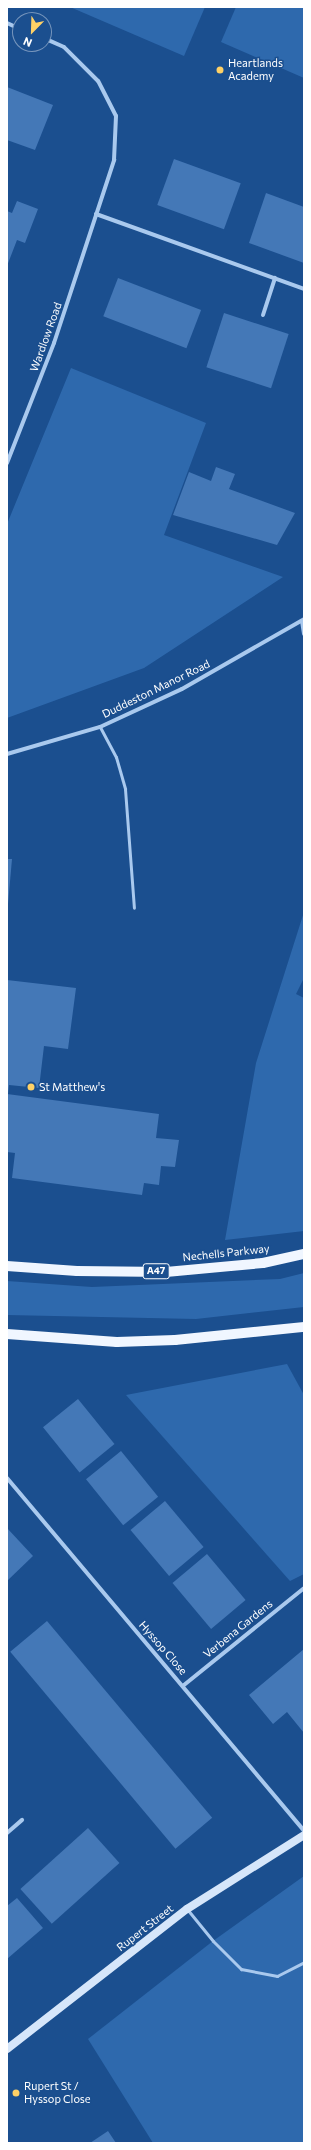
<!DOCTYPE html>
<style>
body{margin:0}
#map{position:relative;width:311px;height:2150px;overflow:hidden;background:#1b4f8f;font-family:Commissioner,sans-serif}
div>[style]{position:absolute}
.green>*{inset:0;background:#2e69ad}
.building>*{inset:0;background:#4478b7;transform-origin:0 0}
.lane>*{height:3px;margin:-1.5px;padding:0 1.5px;transform-origin:1.5px;border-radius:1.5px;background:#a9c9ee}
.street>*{height:4px;margin:-2px;padding:0 2px;transform-origin:2px;border-radius:2px;background:#a9c9ee}
.secondary>*{height:8px;margin:-4px;padding:0 4px;transform-origin:4px;border-radius:4px;background:#d6e6fa}
.primary>*{height:10px;margin:-5px;padding:0 5px;transform-origin:5px;border-radius:5px;background:#f0f6ff}
.dots>*{width:11px;height:11px;translate:-50% -50%;box-sizing:border-box;border:2px solid #1b4f8f;border-radius:50%}
span{translate:-50% -50%;white-space:nowrap;text-align:center;line-height:1.15;-webkit-text-stroke:3px #1b4f8f;paint-order:stroke}
.shield-label span{padding:1px 3px;background:#1b4f8f;border:1px solid;border-radius:3px;-webkit-text-stroke-width:0}
.shield-label{font-size:10px;color:#fff;font-weight:700}
.poi-label{font-size:11px;color:#fff}
.left{translate:0 -50%;text-align:left}
.street-label{font-size:11px;color:#fff}
.frame{position:absolute;inset:0;border:8px solid #fff;pointer-events:none}
.north{position:absolute;left:12px;top:12px;width:40px;height:40px;box-sizing:border-box;background:#1b4f8f;border:1px solid #7695bc;border-radius:50%;rotate:203deg;font-size:11px;font-weight:700;line-height:16px;text-align:center;color:#fff}
.north::after{content:'';display:block;margin:auto;width:14px;height:18px;background:#ffd166;clip-path:polygon(50% 0,100% 100%,50% 72%,0 100%)}
</style>
<div id="map">
<div class="green">
<div style="clip-path:polygon(70px 7px,205px 7px,184px 56px)"></div>
<div style="clip-path:polygon(236px 7px,304px 7px,304px 78px,221px 42px)"></div>
<div style="clip-path:polygon(71px 368px,206px 423px,164px 535px,283px 577px,144px 668px,7px 718px,7px 524px)"></div>
<div style="clip-path:polygon(304px 912px,304px 978px,296px 994px,304px 998px,304px 1231px,225px 1240px,256px 1063px)"></div>
<div style="clip-path:polygon(304px 1273px,304px 1307px,196px 1319px,7px 1315px,7px 1281px,92px 1287px,280px 1279px)"></div>
<div style="clip-path:polygon(287px 1364px,304px 1395px,304px 1574px,290px 1581px,126px 1395px)"></div>
<div style="clip-path:polygon(304px 1876px,304px 2143px,153px 2143px,88px 2039px,213px 1941px)"></div>
</div>
<div class="building">
<div style="clip-path:polygon(7px 87px,53px 105px,35px 150px,7px 140px)"></div>
<div style="left:174px;top:159px;width:71px;height:49px;rotate:20deg"></div>
<div style="clip-path:polygon(266px 193px,304px 207px,304px 263px,249px 243px)"></div>
<div style="clip-path:polygon(17px 201px,38px 209px,25px 243px,17px 240px,7px 266px,7px 211px,12px 213px)"></div>
<div style="left:118px;top:278px;width:89px;height:41px;rotate:21deg"></div>
<div style="left:224px;top:313px;width:68px;height:57px;rotate:18deg"></div>
<div style="clip-path:polygon(216px 467px,235px 474px,229px 489px,295px 513px,277px 545px,173px 515px,189px 472px,211px 481px)"></div>
<div style="clip-path:polygon(7px 859px,12px 859px,8px 904px,7px 904px)"></div>
<div style="clip-path:polygon(7px 980px,76px 988px,68px 1049px,44px 1046px,39px 1088px,9px 1085px,8px 1094px)"></div>
<div style="clip-path:polygon(7px 1094px,159px 1114px,156px 1138px,179px 1140px,175px 1167px,161px 1166px,159px 1185px,144px 1183px,142px 1195px,12px 1178px,15px 1153px,7px 1152px)"></div>
<div style="left:78px;top:1399px;width:58px;height:45px;rotate:51deg"></div>
<div style="left:121px;top:1451px;width:59px;height:45px;rotate:51deg"></div>
<div style="left:165px;top:1501px;width:60px;height:45px;rotate:50deg"></div>
<div style="clip-path:polygon(7px 1528px,33px 1556px,7px 1581px)"></div>
<div style="left:207px;top:1554px;width:60px;height:45px;rotate:50deg"></div>
<div style="left:47px;top:1621px;width:257px;height:48px;rotate:50deg"></div>
<div style="clip-path:polygon(304px 1649px,304px 1733px,287px 1712px,273px 1724px,249px 1695px)"></div>
<div style="left:88px;top:1828px;width:47px;height:91px;rotate:48deg"></div>
<div style="clip-path:polygon(17px 1898px,43px 1928px,7px 1959px,7px 1906px)"></div>
<div style="clip-path:polygon(108px 2131px,116px 2143px,90px 2143px)"></div>
</div>
<div class="lane">
<div style="left:100px;top:727px;width:34px;rotate:62deg"></div>
<div style="left:116px;top:757px;width:33px;rotate:74deg"></div>
<div style="left:125px;top:789px;width:119px;rotate:85.7deg"></div>
<div style="left:187px;top:1909px;width:41px;rotate:50.9deg"></div>
<div style="left:213px;top:1941px;width:40px;rotate:45deg"></div>
<div style="left:241px;top:1969px;width:37px;rotate:11deg"></div>
<div style="left:277px;top:1976px;width:30px;rotate:-27deg"></div>
</div>
<div class="street">
<div style="left:7px;top:23px;width:14px;rotate:25deg"></div>
<div style="left:96px;top:214px;width:221px;rotate:19.8deg"></div>
<div style="left:263px;top:315px;width:39px;rotate:-72deg"></div>
<div style="left:7px;top:463px;width:129px;rotate:-68.6deg"></div>
<div style="left:54px;top:343px;width:193px;rotate:-71.8deg"></div>
<div style="left:114px;top:160px;width:44px;rotate:-87.4deg"></div>
<div style="left:116px;top:116px;width:39px;rotate:-117deg"></div>
<div style="left:98px;top:81px;width:48px;rotate:-135deg"></div>
<div style="left:64px;top:47px;width:22px;rotate:-156deg"></div>
<div style="left:302px;top:621px;width:13px;rotate:81deg"></div>
<div style="left:7px;top:754px;width:97px;rotate:-16.2deg"></div>
<div style="left:100px;top:727px;width:90px;rotate:-24.9deg"></div>
<div style="left:182px;top:689px;width:141px;rotate:-29.8deg"></div>
<div style="left:7px;top:1478px;width:461px;rotate:49.9deg"></div>
<div style="left:184px;top:1685px;width:154px;rotate:-38.9deg"></div>
<div style="left:7px;top:1833px;width:20px;rotate:-41deg"></div>
</div>
<div class="secondary">
<div style="left:7px;top:2049px;width:228px;rotate:-37.9deg"></div>
<div style="left:187px;top:1909px;width:138px;rotate:-32.3deg"></div>
</div>
<div class="primary">
<div style="left:7px;top:1266px;width:70px;rotate:4.1deg"></div>
<div style="left:77px;top:1271px;width:89px;rotate:0.6deg"></div>
<div style="left:166px;top:1272px;width:97px;rotate:-5.3deg"></div>
<div style="left:263px;top:1263px;width:42px;rotate:-12.4deg"></div>
<div style="left:7px;top:1334px;width:110px;rotate:4.2deg"></div>
<div style="left:117px;top:1342px;width:58px;rotate:-2deg"></div>
<div style="left:175px;top:1340px;width:130px;rotate:-5.8deg"></div>
</div>
<div class="dots">
<div style="left:220px;top:70px;background:#ffd166"></div>
<div style="left:31px;top:1087px;background:#ffd166"></div>
<div style="left:16px;top:2093px;background:#ffd166"></div>
</div>
<div class="shield-label">
<span style="left:156px;top:1271px">A47</span>
</div>
<div class="poi-label">
<span class="left" style="left:228px;top:70px">Heartlands<br>Academy</span>
<span class="left" style="left:39px;top:1087px">St Matthew's</span>
<span class="left" style="left:24px;top:2093px">Rupert St /<br>Hyssop Close</span>
</div>
<div class="street-label">
<span style="left:46px;top:337px;rotate:-70deg">Wardlow Road</span>
<span style="left:156px;top:689px;rotate:-26deg">Duddeston Manor Road</span>
<span style="left:226px;top:1253px;rotate:-6deg">Nechells Parkway</span>
<span style="left:238px;top:1629px;rotate:-39deg">Verbena Gardens</span>
<span style="left:163px;top:1648px;rotate:49deg">Hyssop Close</span>
<span style="left:145px;top:1928px;rotate:-38deg">Rupert Street</span>
</div>
<div class="frame"></div>
<div class="north">N</div>
</div>
